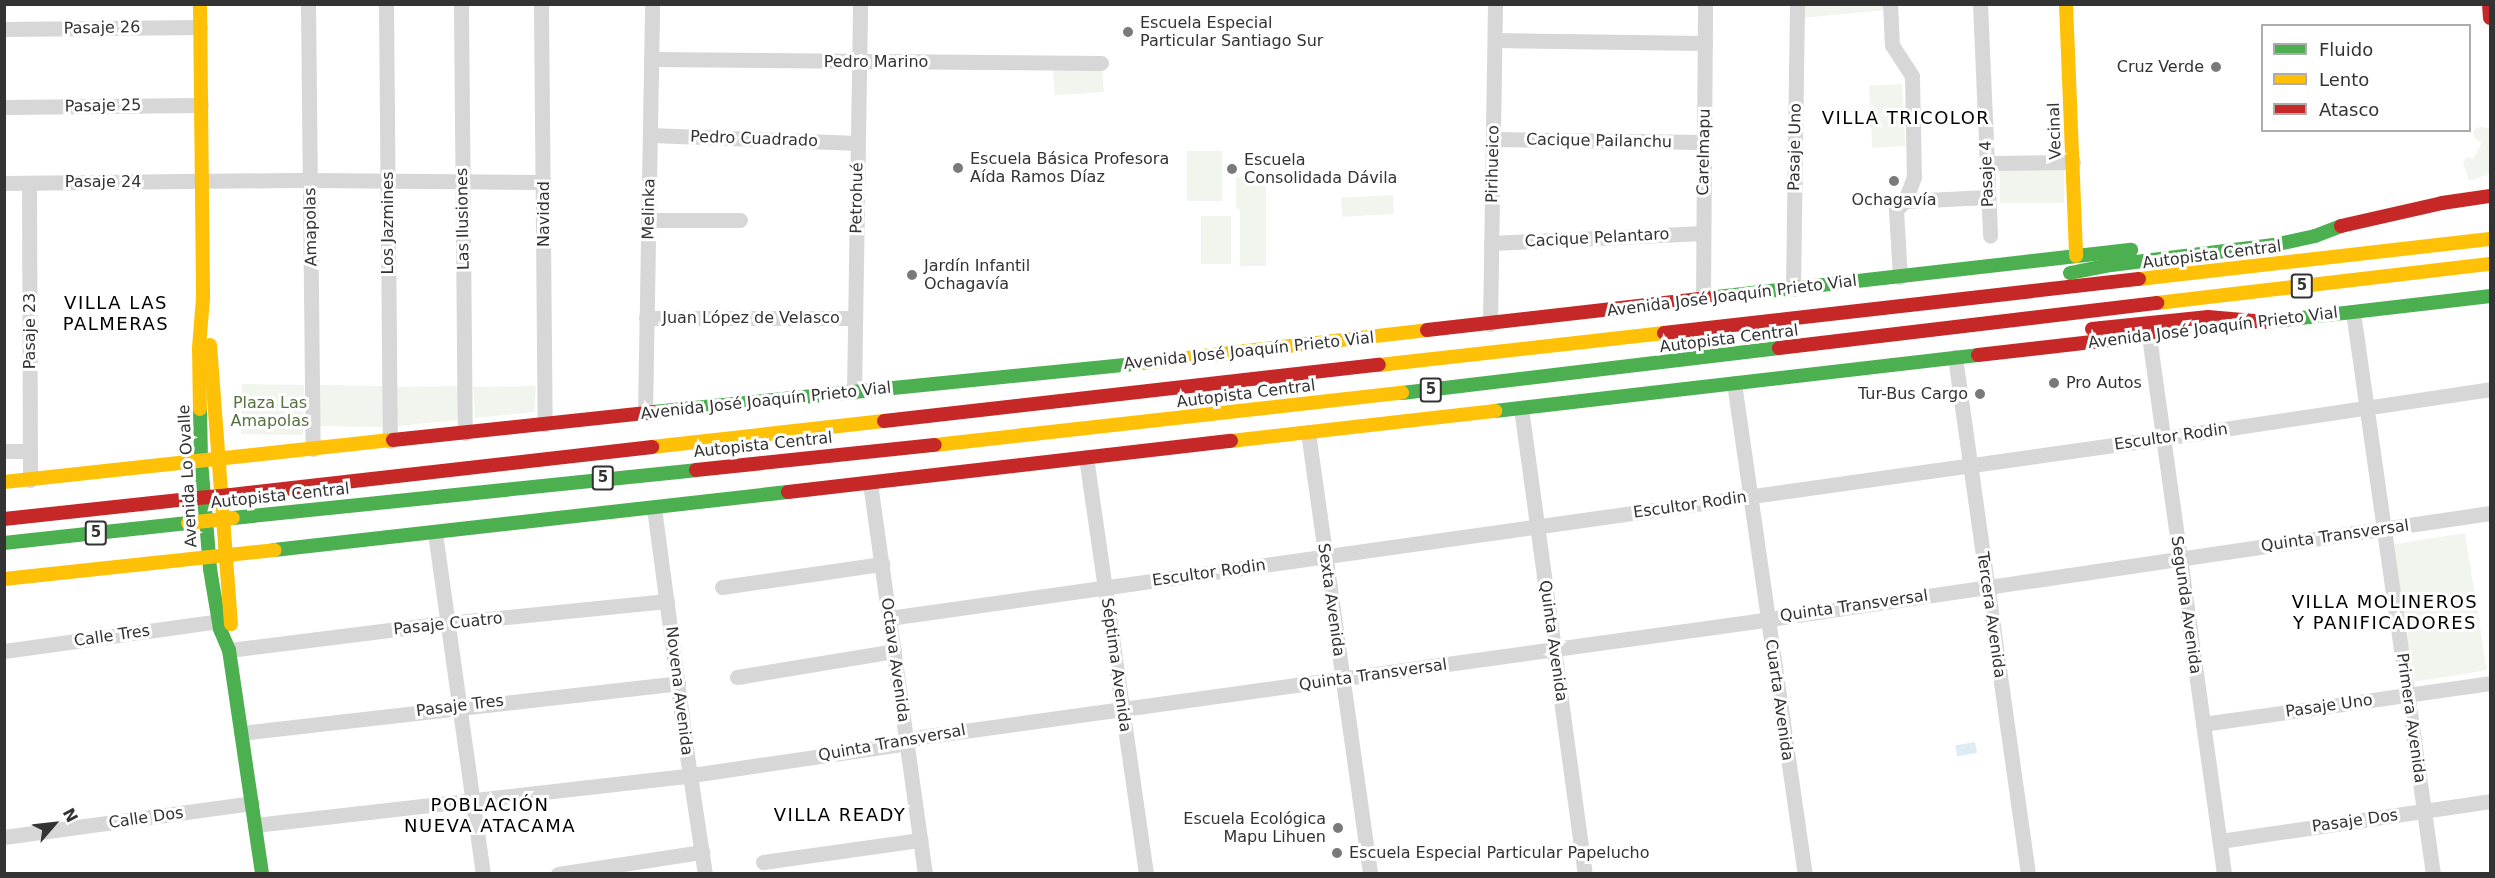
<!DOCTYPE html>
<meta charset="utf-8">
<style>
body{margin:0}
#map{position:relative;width:2495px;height:878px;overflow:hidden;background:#fff;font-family:"DejaVu Sans",sans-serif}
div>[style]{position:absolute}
.green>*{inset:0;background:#f1f5ed;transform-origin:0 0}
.water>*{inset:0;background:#ddebf3;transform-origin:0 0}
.street>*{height:15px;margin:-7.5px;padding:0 7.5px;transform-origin:7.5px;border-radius:7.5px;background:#d7d7d7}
.fast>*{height:14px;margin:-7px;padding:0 7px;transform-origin:7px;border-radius:7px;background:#4caf50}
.slow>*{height:14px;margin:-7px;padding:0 7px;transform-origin:7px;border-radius:7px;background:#ffc107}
.jam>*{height:14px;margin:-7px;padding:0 7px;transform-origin:7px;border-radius:7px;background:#c62828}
.slow-bridge>*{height:14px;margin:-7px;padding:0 7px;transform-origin:7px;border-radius:7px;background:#ffc107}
.jam-bridge>*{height:14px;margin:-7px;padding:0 7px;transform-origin:7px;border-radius:7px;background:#c62828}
.dots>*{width:16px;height:16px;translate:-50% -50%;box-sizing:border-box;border:3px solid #fff;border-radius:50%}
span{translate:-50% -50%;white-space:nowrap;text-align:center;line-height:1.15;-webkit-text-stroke:6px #fff;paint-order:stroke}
.shield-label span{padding:2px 4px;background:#fff;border:2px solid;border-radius:4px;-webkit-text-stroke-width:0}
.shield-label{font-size:15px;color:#333;font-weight:700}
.poi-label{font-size:16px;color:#333}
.left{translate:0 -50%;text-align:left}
.right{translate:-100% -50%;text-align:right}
.street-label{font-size:16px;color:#333}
.park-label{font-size:16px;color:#56703f}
.neighbourhood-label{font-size:18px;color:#000;letter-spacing:1.5px}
.frame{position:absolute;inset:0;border:6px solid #333;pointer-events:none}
.legend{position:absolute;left:2261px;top:24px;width:210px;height:108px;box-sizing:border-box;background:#fff;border:2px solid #adadad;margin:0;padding:8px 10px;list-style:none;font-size:18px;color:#333}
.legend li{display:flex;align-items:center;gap:12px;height:30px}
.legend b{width:30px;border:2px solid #adadad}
.north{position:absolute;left:24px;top:794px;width:60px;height:60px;-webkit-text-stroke:4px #fff;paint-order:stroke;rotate:62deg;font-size:16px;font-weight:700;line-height:24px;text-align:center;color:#333}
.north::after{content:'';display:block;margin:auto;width:21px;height:27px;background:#333;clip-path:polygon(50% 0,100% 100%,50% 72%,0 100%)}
</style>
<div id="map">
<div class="green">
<div style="clip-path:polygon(1802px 5px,1885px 5px,1885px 10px,1802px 18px)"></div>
<div style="left:1102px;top:66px;width:26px;height:49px;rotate:86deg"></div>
<div style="left:1902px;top:84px;width:62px;height:33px;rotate:87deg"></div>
<div style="clip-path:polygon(2482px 127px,2489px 128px,2490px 138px,2490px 174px,2469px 181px,2463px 163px,2467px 157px,2473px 159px,2482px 143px,2474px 137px,2473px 132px,2476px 128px)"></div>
<div style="left:1187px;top:151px;width:35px;height:50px"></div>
<div style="left:2064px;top:167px;width:36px;height:64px;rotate:90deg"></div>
<div style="clip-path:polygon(1236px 177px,1266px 177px,1266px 266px,1240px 266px,1240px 210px,1236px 207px)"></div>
<div style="left:1393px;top:195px;width:19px;height:52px;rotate:87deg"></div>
<div style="left:1231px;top:216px;width:48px;height:30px;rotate:90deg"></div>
<div style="left:304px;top:385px;width:50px;height:62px;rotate:91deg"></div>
<div style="left:383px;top:386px;width:41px;height:63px;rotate:91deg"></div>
<div style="clip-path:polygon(459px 386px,457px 420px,397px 426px,396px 387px)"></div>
<div style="clip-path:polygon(536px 386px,534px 412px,475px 418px,473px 387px)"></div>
<div style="left:2465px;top:533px;width:139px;height:73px;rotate:81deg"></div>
</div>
<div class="water">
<div style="left:1975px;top:742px;width:11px;height:20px;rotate:80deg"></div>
</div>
<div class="street">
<div style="left:308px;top:4px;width:445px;rotate:89.4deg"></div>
<div style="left:386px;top:4px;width:437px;rotate:89.5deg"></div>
<div style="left:461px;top:4px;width:429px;rotate:89.5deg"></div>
<div style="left:541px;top:4px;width:420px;rotate:89.5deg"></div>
<div style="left:1890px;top:4px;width:41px;rotate:87.2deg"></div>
<div style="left:1892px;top:45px;width:37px;rotate:57deg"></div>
<div style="left:1912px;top:76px;width:101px;rotate:88.9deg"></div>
<div style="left:1914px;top:177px;width:26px;rotate:111deg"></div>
<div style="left:1905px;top:201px;width:13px;rotate:135deg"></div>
<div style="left:1896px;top:210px;width:67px;rotate:86.6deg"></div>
<div style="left:1980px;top:4px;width:232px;rotate:87.5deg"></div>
<div style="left:4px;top:29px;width:196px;rotate:-0.6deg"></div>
<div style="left:1495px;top:40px;width:210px;rotate:0.8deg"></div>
<div style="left:651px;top:59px;width:450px;rotate:0.5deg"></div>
<div style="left:4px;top:107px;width:197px;rotate:-0.6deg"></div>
<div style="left:650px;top:135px;width:207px;rotate:2.2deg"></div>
<div style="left:1493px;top:139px;width:211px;rotate:0.8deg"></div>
<div style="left:1987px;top:163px;width:86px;rotate:-0.7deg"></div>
<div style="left:4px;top:183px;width:306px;rotate:-0.6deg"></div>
<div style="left:310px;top:180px;width:234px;rotate:0.5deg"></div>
<div style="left:29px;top:183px;width:297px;rotate:89.8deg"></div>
<div style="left:1905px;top:201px;width:83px;rotate:-2.8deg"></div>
<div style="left:648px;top:220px;width:92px"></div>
<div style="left:1491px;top:243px;width:212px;rotate:-2.7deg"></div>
<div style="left:1793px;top:289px;width:285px;rotate:-89.2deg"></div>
<div style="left:1703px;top:299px;width:295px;rotate:-89.6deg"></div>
<div style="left:2353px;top:312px;width:568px;rotate:81.9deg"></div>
<div style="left:646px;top:318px;width:209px"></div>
<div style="left:1490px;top:324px;width:320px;rotate:-89.1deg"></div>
<div style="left:2149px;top:336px;width:543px;rotate:82.06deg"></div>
<div style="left:1955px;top:357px;width:522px;rotate:81.96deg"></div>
<div style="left:1734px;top:383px;width:496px;rotate:81.8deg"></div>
<div style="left:854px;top:392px;width:388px;rotate:-89.1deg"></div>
<div style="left:1521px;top:408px;width:470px;rotate:82.2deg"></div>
<div style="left:645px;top:413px;width:409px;rotate:-89deg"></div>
<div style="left:1308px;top:432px;width:446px;rotate:82deg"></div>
<div style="left:4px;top:451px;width:26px"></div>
<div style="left:1086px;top:457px;width:421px;rotate:81.8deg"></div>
<div style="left:870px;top:483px;width:395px;rotate:82deg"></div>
<div style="left:654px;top:508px;width:256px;rotate:82.4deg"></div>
<div style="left:688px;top:762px;width:113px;rotate:81.4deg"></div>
<div style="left:435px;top:533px;width:344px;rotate:82deg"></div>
<div style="left:722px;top:587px;width:162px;rotate:-8.2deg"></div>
<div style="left:889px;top:618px;width:1301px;rotate:-8.04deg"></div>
<div style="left:2177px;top:436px;width:317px;rotate:-8.5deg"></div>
<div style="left:229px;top:650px;width:220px;rotate:-7.1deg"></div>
<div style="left:447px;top:623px;width:221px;rotate:-5.7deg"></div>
<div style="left:4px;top:651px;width:217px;rotate:-7.9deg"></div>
<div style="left:737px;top:677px;width:159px;rotate:-9.4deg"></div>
<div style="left:2203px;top:724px;width:290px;rotate:-8.1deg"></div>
<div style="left:241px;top:733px;width:440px;rotate:-6.5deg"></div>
<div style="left:255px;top:825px;width:440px;rotate:-6.5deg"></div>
<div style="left:692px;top:775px;width:205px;rotate:-8.4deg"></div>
<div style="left:895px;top:745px;width:27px;rotate:-17deg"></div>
<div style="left:921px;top:737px;width:844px;rotate:-7.9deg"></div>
<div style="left:1757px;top:621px;width:741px;rotate:-8.38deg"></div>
<div style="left:4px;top:837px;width:250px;rotate:-7.8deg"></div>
<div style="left:2220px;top:841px;width:273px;rotate:-8.4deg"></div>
<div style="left:763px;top:862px;width:159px;rotate:-8deg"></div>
<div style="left:558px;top:874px;width:146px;rotate:-8.7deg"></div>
</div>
<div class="fast">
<div style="left:2070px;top:273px;width:42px;rotate:-11deg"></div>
<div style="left:2111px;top:265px;width:164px;rotate:-7deg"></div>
<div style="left:2274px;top:245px;width:42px;rotate:-12.4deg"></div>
<div style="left:2315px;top:236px;width:28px;rotate:-21deg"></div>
<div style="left:1708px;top:298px;width:426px;rotate:-6.5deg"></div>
<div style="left:2266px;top:322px;width:226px;rotate:-6.6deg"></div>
<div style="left:1402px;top:393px;width:380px;rotate:-6.8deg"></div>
<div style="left:200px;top:409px;width:52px;rotate:88.9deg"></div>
<div style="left:201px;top:461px;width:108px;rotate:85.2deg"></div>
<div style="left:210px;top:569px;width:61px;rotate:80.5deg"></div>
<div style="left:220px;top:629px;width:23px;rotate:67deg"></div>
<div style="left:229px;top:650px;width:226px;rotate:81.6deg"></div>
<div style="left:1495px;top:411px;width:486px;rotate:-6.6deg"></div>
<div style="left:653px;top:412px;width:492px;rotate:-5.7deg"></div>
<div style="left:233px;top:518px;width:465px;rotate:-5.9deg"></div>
<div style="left:4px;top:543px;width:185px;rotate:-6.2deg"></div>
<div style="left:274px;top:550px;width:517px;rotate:-6.44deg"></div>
</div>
<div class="slow">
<div style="left:200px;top:4px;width:294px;rotate:89.4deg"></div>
<div style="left:203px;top:298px;width:50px;rotate:94.6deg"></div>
<div style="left:199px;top:348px;width:61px;rotate:89.1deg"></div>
<div style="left:2066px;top:4px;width:252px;rotate:87.7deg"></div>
<div style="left:2139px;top:279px;width:353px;rotate:-6.5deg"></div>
<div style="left:2157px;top:303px;width:335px;rotate:-6.7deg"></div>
<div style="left:210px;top:345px;width:280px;rotate:85.7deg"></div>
<div style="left:1143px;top:363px;width:286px;rotate:-6.6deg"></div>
<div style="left:1379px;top:365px;width:287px;rotate:-6.4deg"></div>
<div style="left:1231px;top:441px;width:266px;rotate:-6.5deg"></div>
<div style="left:935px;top:445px;width:470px;rotate:-6.4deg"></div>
<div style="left:652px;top:447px;width:233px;rotate:-6.4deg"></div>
<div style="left:4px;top:482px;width:391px;rotate:-6.2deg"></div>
<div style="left:4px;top:579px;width:272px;rotate:-6.1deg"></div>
</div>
<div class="jam">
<div style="left:2489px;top:4px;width:14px;rotate:86deg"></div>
<div style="left:2341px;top:226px;width:104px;rotate:-12.8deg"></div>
<div style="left:2442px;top:203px;width:49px;rotate:-8.3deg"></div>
<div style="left:2092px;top:329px;width:117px;rotate:-5.9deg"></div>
<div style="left:2208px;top:317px;width:58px;rotate:4.9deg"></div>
<div style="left:1427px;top:330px;width:283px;rotate:-6.5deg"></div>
<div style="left:1664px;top:333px;width:478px;rotate:-6.5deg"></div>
<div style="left:1779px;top:348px;width:381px;rotate:-6.8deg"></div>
<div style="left:1978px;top:355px;width:185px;rotate:-6.5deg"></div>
<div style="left:884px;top:421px;width:498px;rotate:-6.5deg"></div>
<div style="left:393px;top:440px;width:262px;rotate:-6.1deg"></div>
<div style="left:696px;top:470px;width:240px;rotate:-6deg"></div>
<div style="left:788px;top:492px;width:446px;rotate:-6.6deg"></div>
<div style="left:231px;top:495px;width:424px;rotate:-6.5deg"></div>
<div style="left:4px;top:519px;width:184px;rotate:-6.2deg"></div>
</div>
<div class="slow-bridge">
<div style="left:188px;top:523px;width:45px;rotate:-6.3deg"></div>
</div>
<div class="jam-bridge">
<div style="left:187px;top:499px;width:44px;rotate:-5.2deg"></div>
</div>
<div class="dots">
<div style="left:1128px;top:32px;background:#7a7a7a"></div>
<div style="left:2216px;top:67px;background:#7a7a7a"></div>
<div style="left:958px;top:168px;background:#7a7a7a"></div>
<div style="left:1232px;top:169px;background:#7a7a7a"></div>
<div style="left:1894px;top:181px;background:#7a7a7a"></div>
<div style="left:912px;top:275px;background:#7a7a7a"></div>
<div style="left:2054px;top:383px;background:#7a7a7a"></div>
<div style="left:1980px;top:394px;background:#7a7a7a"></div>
<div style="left:1338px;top:828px;background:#7a7a7a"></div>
<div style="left:1337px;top:853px;background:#7a7a7a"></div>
</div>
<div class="shield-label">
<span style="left:2302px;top:286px">5</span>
<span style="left:1431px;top:390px">5</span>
<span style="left:603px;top:478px">5</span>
<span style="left:96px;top:533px">5</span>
</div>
<div class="poi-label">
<span class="left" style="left:1140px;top:32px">Escuela Especial<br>Particular Santiago Sur</span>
<span class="right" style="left:2204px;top:67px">Cruz Verde</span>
<span class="left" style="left:970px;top:168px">Escuela Básica Profesora<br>Aída Ramos Díaz</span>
<span class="left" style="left:1244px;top:169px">Escuela<br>Consolidada Dávila</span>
<span style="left:1894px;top:200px">Ochagavía</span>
<span class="left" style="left:924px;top:275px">Jardín Infantil<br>Ochagavía</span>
<span class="left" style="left:2066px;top:383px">Pro Autos</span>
<span class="right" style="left:1968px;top:394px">Tur-Bus Cargo</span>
<span class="right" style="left:1326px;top:828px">Escuela Ecológica<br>Mapu Lihuen</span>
<span class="left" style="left:1349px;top:853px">Escuela Especial Particular Papelucho</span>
</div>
<div class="street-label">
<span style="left:102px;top:28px;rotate:-1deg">Pasaje 26</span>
<span style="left:876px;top:62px">Pedro Marino</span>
<span style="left:103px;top:106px;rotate:-1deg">Pasaje 25</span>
<span style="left:2055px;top:131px;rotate:-92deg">Vecinal</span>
<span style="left:754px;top:139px;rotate:2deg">Pedro Cuadrado</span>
<span style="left:1599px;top:141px;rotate:1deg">Cacique Pailanchu</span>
<span style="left:1795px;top:147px;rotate:-89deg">Pasaje Uno</span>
<span style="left:1704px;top:152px;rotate:-89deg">Carelmapu</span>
<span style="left:1493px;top:164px;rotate:-89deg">Pirihueico</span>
<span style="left:1987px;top:174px;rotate:-92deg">Pasaje 4</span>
<span style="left:103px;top:182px">Pasaje 24</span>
<span style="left:857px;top:198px;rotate:-89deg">Petrohué</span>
<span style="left:649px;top:209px;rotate:-89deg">Melinka</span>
<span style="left:544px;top:214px;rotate:-90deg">Navidad</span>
<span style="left:463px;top:219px;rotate:-91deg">Las Ilusiones</span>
<span style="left:388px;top:223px;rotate:-90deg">Los Jazmines</span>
<span style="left:311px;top:227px;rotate:-91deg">Amapolas</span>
<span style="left:1597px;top:238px;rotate:-3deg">Cacique Pelantaro</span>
<span style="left:2212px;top:255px;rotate:-7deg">Autopista Central</span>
<span style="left:1732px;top:296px;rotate:-7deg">Avenida José Joaquín Prieto Vial</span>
<span style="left:751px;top:318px">Juan López de Velasco</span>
<span style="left:2213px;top:328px;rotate:-7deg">Avenida José Joaquín Prieto Vial</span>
<span style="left:30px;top:331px;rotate:-90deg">Pasaje 23</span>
<span style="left:1729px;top:339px;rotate:-7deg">Autopista Central</span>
<span style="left:1249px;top:351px;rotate:-6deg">Avenida José Joaquín Prieto Vial</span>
<span style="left:1246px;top:394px;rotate:-7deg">Autopista Central</span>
<span style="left:766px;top:401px;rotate:-6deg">Avenida José Joaquín Prieto Vial</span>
<span style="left:2171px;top:437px;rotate:-8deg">Escultor Rodin</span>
<span style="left:763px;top:445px;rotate:-6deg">Autopista Central</span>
<span style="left:188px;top:476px;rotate:-93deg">Avenida Lo Ovalle</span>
<span style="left:280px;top:496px;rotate:-6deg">Autopista Central</span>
<span style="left:1690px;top:505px;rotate:-8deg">Escultor Rodin</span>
<span style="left:2335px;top:536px;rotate:-8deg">Quinta Transversal</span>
<span style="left:1209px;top:573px;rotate:-8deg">Escultor Rodin</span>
<span style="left:1331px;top:600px;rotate:82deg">Sexta Avenida</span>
<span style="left:2186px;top:605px;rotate:82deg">Segunda Avenida</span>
<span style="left:1854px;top:606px;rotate:-8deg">Quinta Transversal</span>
<span style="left:1991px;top:615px;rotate:82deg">Tercera Avenida</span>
<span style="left:448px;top:624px;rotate:-6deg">Pasaje Cuatro</span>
<span style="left:112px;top:636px;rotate:-8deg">Calle Tres</span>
<span style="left:1553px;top:641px;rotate:82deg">Quinta Avenida</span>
<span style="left:895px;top:660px;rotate:82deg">Octava Avenida</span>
<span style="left:1116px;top:665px;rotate:82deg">Séptima Avenida</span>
<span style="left:1373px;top:675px;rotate:-8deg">Quinta Transversal</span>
<span style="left:679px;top:691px;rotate:83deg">Novena Avenida</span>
<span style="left:1779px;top:700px;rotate:82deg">Cuarta Avenida</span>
<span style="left:460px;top:706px;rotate:-7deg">Pasaje Tres</span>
<span style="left:2329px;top:706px;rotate:-8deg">Pasaje Uno</span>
<span style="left:2411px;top:718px;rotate:82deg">Primera Avenida</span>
<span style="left:892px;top:743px;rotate:-10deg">Quinta Transversal</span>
<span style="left:146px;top:818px;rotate:-8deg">Calle Dos</span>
<span style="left:2355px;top:821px;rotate:-8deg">Pasaje Dos</span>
</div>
<div class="park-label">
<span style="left:270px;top:412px">Plaza Las<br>Amapolas</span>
</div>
<div class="neighbourhood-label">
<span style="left:1906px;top:118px">VILLA TRICOLOR</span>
<span style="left:116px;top:314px">VILLA LAS<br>PALMERAS</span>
<span style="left:2385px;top:613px">VILLA MOLINEROS<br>Y PANIFICADORES</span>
<span style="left:490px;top:816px">POBLACIÓN<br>NUEVA ATACAMA</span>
<span style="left:840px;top:815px">VILLA READY</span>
</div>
<div class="frame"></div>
<ul class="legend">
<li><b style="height:8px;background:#4caf50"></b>Fluido</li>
<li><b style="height:8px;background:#ffc107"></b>Lento</li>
<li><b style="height:8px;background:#c62828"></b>Atasco</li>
</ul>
<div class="north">N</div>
</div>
